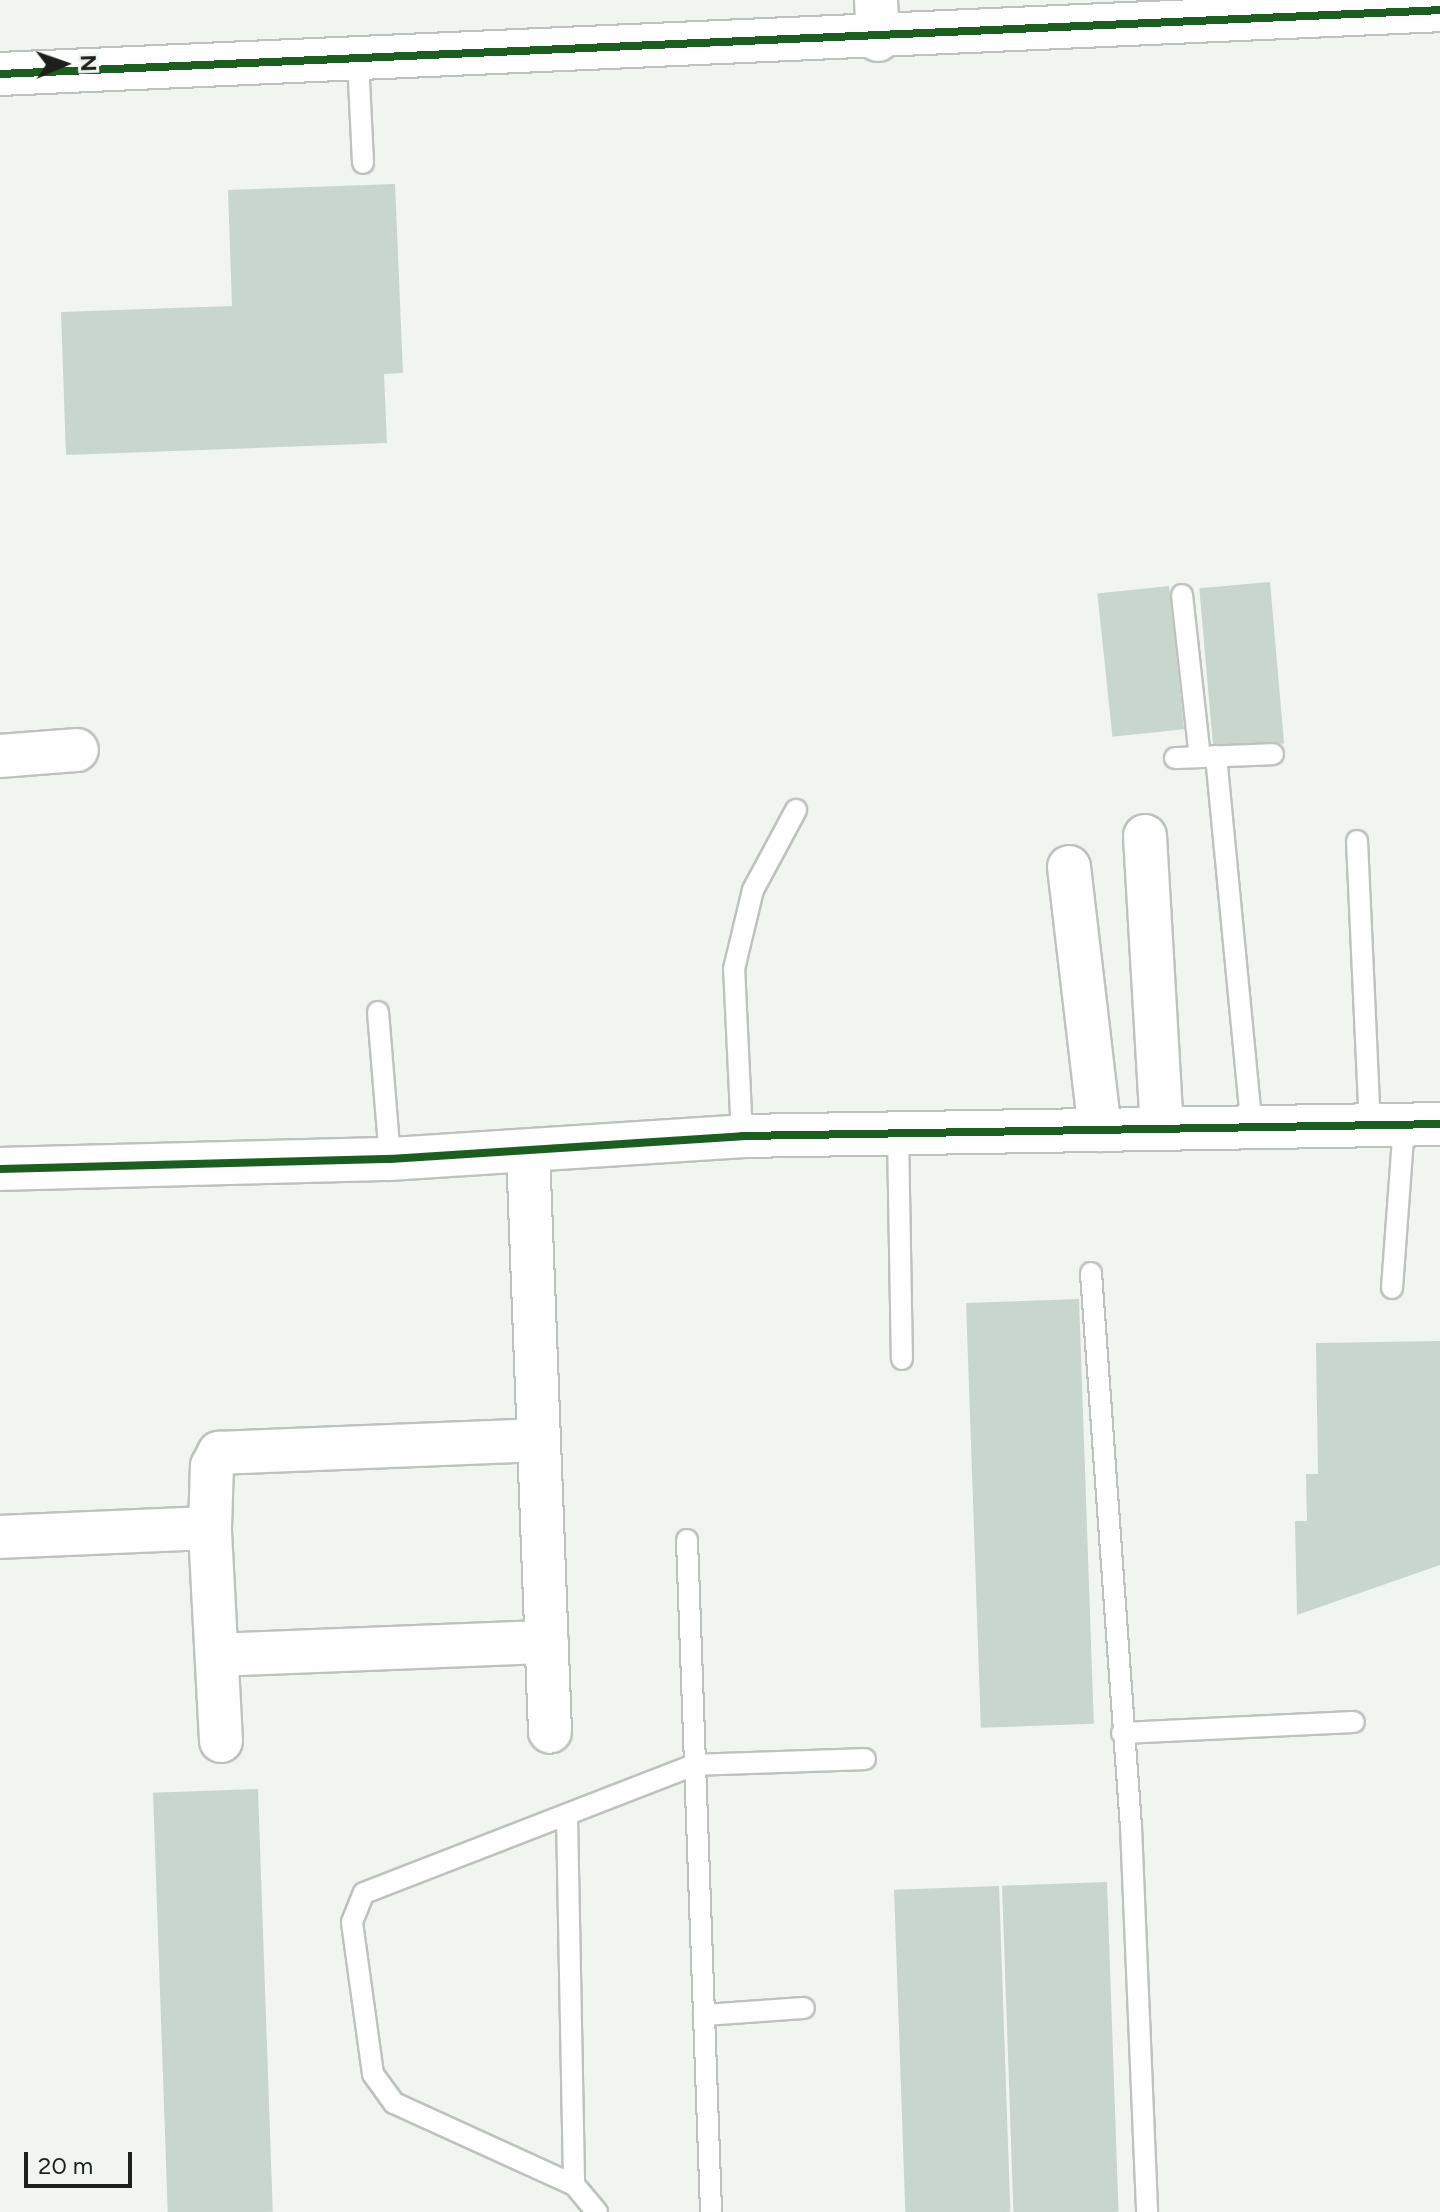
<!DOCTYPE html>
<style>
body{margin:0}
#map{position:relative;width:1440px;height:2212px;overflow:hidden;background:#f0f5f0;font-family:Figtree,sans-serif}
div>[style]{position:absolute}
.building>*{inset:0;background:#c8d6ce;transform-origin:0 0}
.roads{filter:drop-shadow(2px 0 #bec2be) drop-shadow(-2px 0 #bec2be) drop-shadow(0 2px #bec2be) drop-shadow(0 -2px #bec2be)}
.service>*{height:20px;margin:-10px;padding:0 10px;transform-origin:10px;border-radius:10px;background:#fdfefd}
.minor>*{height:42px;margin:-21px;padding:0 21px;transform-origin:21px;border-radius:21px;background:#fdfefd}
.cycleway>*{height:8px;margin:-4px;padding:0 4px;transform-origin:4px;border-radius:4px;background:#1b5e20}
span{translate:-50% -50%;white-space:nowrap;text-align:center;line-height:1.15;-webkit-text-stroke:8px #eff6ef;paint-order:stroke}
.north{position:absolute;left:24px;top:24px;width:80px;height:80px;-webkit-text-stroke:6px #eff6ef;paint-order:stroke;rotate:88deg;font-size:22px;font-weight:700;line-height:32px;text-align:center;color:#1d1f1c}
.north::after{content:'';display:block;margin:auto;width:28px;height:36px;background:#1d1f1c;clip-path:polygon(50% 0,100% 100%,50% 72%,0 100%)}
.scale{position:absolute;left:24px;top:2152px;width:108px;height:36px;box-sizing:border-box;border:4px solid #1d1f1c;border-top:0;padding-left:10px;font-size:24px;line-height:28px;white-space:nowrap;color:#1d1f1c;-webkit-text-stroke:6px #eff6ef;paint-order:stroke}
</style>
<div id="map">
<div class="building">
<div style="clip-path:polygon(395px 184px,403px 373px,384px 374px,387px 443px,66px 455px,61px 312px,232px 306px,228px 190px)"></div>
<div style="left:1270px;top:582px;width:162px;height:71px;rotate:85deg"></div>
<div style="left:1169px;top:586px;width:144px;height:72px;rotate:84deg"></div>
<div style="left:1079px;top:1299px;width:425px;height:113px;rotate:88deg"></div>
<div style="clip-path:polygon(1440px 1341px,1440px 1565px,1297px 1615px,1295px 1521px,1307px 1521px,1306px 1474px,1318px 1474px,1316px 1343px)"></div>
<div style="left:258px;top:1789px;width:423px;height:105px;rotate:88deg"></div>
<div style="left:1107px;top:1882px;width:330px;height:105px;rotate:88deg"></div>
<div style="left:999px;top:1886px;width:326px;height:105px;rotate:88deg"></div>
</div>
<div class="roads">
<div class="service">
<div style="left:358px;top:60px;width:103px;rotate:87.2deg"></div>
<div style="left:1182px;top:595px;width:163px;rotate:83.7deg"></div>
<div style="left:1216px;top:756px;width:373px;rotate:84.5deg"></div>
<div style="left:1175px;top:758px;width:98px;rotate:-2.3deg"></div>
<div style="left:1357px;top:841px;width:283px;rotate:87.4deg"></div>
<div style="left:378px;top:1012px;width:147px;rotate:85.3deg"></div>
<div style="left:898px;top:1134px;width:225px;rotate:89deg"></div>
<div style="left:742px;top:1136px;width:167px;rotate:-92.7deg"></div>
<div style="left:734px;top:969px;width:81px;rotate:-76.5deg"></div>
<div style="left:753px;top:890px;width:91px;rotate:-61.7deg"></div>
<div style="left:1091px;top:1273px;width:555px;rotate:85.87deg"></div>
<div style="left:1131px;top:1827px;width:385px;rotate:87.6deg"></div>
<div style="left:1392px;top:1288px;width:164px;rotate:-85.8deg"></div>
<div style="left:687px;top:1540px;width:672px;rotate:87.95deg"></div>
<div style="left:1122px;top:1733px;width:232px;rotate:-2.7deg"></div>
<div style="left:567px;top:1816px;width:369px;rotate:88.9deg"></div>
<div style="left:704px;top:2015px;width:100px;rotate:-4deg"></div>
<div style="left:597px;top:2212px;width:35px;rotate:-130deg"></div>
<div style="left:574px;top:2185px;width:198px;rotate:-155.5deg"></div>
<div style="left:394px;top:2103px;width:36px;rotate:-126deg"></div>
<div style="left:373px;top:2074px;width:153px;rotate:-97.9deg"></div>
<div style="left:352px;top:1922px;width:31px;rotate:-68deg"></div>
<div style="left:364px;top:1893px;width:354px;rotate:-21.2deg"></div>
<div style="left:694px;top:1765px;width:171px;rotate:-2deg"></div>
</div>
<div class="minor">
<div style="left:876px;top:0;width:40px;rotate:87.1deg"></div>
<div style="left:0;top:74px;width:1441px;rotate:-2.54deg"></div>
<div style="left:0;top:756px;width:77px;rotate:-4.5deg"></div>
<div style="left:1145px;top:836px;width:293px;rotate:86.7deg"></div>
<div style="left:1069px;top:867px;width:265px;rotate:83.3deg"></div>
<div style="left:528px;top:1151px;width:581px;rotate:87.83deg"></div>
<div style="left:0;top:1169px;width:390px;rotate:-1.5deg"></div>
<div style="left:390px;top:1159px;width:353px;rotate:-3.7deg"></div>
<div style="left:742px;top:1136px;width:698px;rotate:-0.98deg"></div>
<div style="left:0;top:1537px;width:210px;rotate:-2.5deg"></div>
<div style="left:217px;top:1655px;width:330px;rotate:-2.3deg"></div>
<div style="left:221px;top:1741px;width:213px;rotate:-93deg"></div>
<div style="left:210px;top:1528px;width:62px;rotate:-88.2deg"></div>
<div style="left:212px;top:1466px;width:15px;rotate:-62deg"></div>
<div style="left:219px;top:1453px;width:320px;rotate:-2.3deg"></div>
</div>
</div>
<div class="cycleway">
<div style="left:0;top:74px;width:1441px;rotate:-2.54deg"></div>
<div style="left:0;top:1169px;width:390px;rotate:-1.5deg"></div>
<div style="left:390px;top:1159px;width:353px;rotate:-3.7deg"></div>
<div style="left:742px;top:1136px;width:698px;rotate:-0.98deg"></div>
</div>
<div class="north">N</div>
<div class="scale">20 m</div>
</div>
